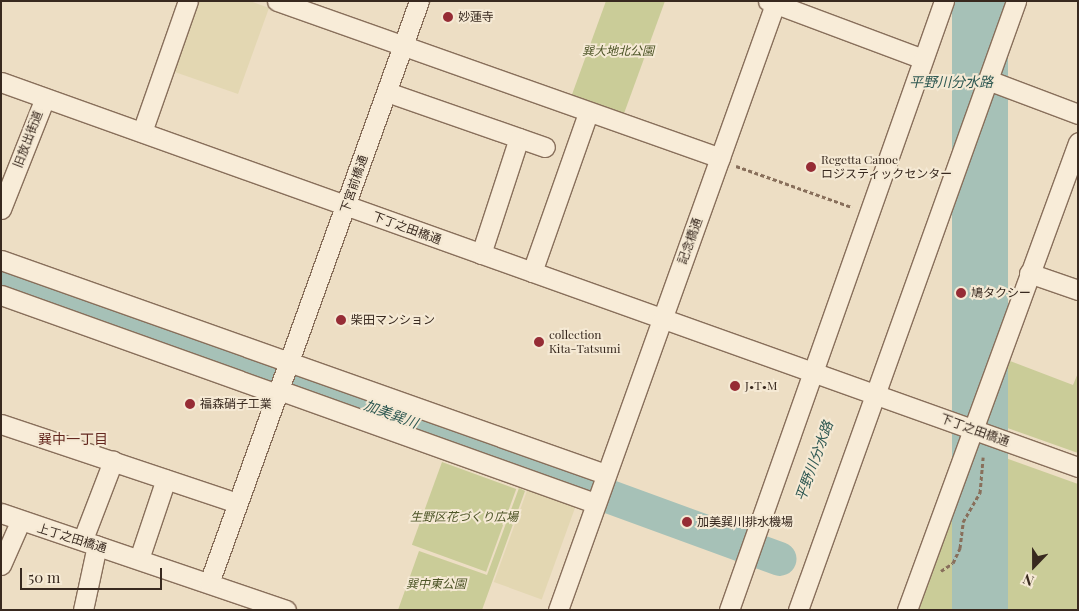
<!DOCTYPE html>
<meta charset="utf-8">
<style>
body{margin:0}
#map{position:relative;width:1079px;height:611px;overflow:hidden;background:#eddec4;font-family:"Playfair Display","Noto Sans JP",serif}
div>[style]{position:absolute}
.farmland>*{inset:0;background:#e3d7b2;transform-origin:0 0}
.green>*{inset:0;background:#cacc98;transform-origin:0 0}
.water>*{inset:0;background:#a6c1b7;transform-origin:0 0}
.river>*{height:34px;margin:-17px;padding:0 17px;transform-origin:17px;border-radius:17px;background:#a6c1b7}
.path>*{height:3px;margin-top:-1.5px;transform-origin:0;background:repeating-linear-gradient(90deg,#886f5b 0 4px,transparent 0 6.5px)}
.roads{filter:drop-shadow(1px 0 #886f5b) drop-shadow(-1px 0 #886f5b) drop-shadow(0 1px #886f5b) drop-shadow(0 -1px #886f5b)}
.minor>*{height:19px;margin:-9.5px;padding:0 9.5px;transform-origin:9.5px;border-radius:9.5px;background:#f8ecd8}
.dots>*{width:14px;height:14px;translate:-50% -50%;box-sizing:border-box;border:2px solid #f5e9d4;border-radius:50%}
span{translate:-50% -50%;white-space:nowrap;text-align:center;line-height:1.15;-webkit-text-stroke:4px #f5e9d4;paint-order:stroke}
.poi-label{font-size:12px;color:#38291f}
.left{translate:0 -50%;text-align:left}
.park-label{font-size:12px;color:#4c5426;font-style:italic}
.street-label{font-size:12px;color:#38291f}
.water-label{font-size:14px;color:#2e5852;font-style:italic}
.neighbourhood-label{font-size:14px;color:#64281f}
.frame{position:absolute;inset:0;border:2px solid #38291f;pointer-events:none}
.north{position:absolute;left:1009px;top:541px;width:50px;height:50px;-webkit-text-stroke:4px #f5e9d4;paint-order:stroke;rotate:202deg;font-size:14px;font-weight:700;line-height:20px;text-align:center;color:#38291f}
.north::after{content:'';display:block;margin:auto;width:18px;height:22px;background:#38291f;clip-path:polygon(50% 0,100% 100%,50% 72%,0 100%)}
.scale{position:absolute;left:20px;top:568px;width:142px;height:22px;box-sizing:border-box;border:2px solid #38291f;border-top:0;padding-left:6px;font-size:15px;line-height:18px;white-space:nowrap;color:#38291f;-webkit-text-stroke:4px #f5e9d4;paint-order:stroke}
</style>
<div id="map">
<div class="farmland">
<div style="clip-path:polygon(194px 1px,250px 1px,269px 8px,238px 94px,169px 70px)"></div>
<div style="left:528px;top:488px;width:51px;height:100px;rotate:20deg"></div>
</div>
<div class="green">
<div style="clip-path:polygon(606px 1px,665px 1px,622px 119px,570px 100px)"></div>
<div style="clip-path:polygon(1010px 361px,1073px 385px,1078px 373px,1078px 453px,999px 425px,991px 410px)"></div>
<div style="clip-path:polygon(978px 448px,1078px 484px,1078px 610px,919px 610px)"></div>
<div style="left:442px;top:462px;width:79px;height:88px;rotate:20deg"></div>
<div style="clip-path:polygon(519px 488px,525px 491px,482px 610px,398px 610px,419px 551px,487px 575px)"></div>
</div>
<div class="water">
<div style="left:952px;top:1px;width:56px;height:648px"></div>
</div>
<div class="river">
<div style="left:1px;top:274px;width:829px;rotate:20.1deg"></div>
</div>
<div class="path">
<div style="left:736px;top:166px;width:123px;rotate:19.5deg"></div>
<div style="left:941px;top:571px;width:14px;rotate:-34deg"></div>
<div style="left:953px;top:563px;width:17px;rotate:-65deg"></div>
<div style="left:960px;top:548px;width:26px;rotate:-83deg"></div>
<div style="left:963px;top:522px;width:34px;rotate:-60deg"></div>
<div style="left:980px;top:493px;width:36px;rotate:-85deg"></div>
</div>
<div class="roads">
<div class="minor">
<div style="left:277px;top:1px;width:470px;rotate:19.5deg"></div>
<div style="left:768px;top:1px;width:165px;rotate:20.5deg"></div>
<div style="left:988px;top:80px;width:96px;rotate:20.7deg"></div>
<div style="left:1px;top:82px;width:1144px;rotate:19.67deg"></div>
<div style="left:387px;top:92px;width:167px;rotate:19.2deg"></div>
<div style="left:142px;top:132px;width:139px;rotate:-70.7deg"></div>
<div style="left:1px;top:209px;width:119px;rotate:-68.4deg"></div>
<div style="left:481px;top:254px;width:122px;rotate:-71.9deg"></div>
<div style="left:1px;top:260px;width:641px;rotate:19.51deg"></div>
<div style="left:532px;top:272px;width:169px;rotate:-70.6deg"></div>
<div style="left:1029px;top:273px;width:52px;rotate:19.1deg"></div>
<div style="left:1px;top:295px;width:294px;rotate:19.7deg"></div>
<div style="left:279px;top:390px;width:336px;rotate:19.7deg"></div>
<div style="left:1px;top:424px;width:249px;rotate:18.5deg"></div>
<div style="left:1px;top:513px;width:301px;rotate:18.8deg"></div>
<div style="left:83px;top:539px;width:84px;rotate:-69deg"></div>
<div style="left:139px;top:559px;width:84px;rotate:-71.4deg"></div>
<div style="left:1px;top:565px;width:47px;rotate:-66.2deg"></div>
<div style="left:209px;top:583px;width:619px;rotate:-70.16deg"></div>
<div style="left:83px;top:610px;width:66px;rotate:-77.8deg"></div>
<div style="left:558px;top:610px;width:647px;rotate:-70.3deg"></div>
<div style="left:729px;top:610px;width:646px;rotate:-70.56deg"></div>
<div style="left:798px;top:610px;width:647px;rotate:-70.3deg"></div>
<div style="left:907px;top:610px;width:498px;rotate:-69.9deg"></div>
</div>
</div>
<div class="dots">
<div style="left:448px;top:17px;background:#962c35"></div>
<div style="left:811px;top:167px;background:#962c35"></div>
<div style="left:961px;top:293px;background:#962c35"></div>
<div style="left:341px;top:320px;background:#962c35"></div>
<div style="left:539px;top:342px;background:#962c35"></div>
<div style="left:735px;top:386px;background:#962c35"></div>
<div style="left:190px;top:404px;background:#962c35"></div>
<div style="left:687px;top:522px;background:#962c35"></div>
</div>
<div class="poi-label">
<span class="left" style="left:458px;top:17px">妙蓮寺</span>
<span class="left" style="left:821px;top:167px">Regetta Canoe<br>ロジスティックセンター</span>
<span class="left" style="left:971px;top:293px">鳩タクシー</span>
<span class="left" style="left:351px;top:320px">柴田マンション</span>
<span class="left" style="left:549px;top:342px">collection<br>Kita-Tatsumi</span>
<span class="left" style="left:745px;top:386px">J•T•M</span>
<span class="left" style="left:200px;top:404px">福森硝子工業</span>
<span class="left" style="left:697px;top:522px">加美巽川排水機場</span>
</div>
<div class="park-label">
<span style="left:618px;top:51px">巽大地北公園</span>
<span style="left:464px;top:517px">生野区花づくり広場</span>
<span style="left:436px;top:584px">巽中東公園</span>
</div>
<div class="street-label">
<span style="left:28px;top:139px;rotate:-69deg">旧放出街道</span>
<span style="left:354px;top:184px;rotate:-71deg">下宮前橋通</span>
<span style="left:407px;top:228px;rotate:20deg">下丁之田橋通</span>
<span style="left:690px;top:241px;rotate:-70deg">記念橋通</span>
<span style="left:975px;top:430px;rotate:20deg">下丁之田橋通</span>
<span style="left:72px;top:538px;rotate:17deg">上丁之田橋通</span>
</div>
<div class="water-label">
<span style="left:951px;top:82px">平野川分水路</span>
<span style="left:391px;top:414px;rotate:20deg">加美巽川</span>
<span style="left:814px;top:461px;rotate:-70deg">平野川分水路</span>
</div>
<div class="neighbourhood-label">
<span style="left:73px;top:439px">巽中一丁目</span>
</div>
<div class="frame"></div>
<div class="north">N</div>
<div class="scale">50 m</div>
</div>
